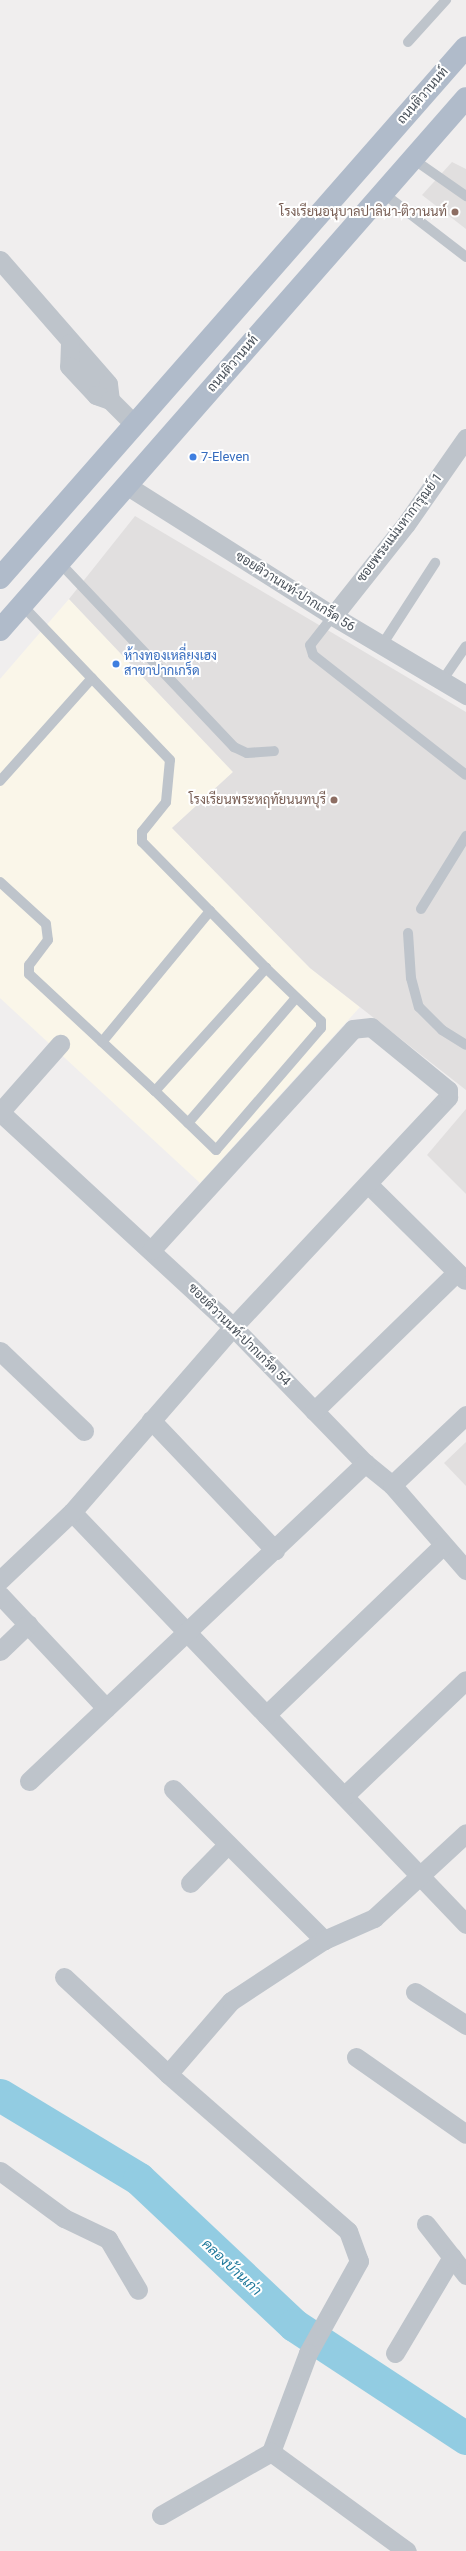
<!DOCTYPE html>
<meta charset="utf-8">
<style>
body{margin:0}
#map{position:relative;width:466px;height:2551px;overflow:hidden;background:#f0eeee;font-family:Roboto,Sarabun,sans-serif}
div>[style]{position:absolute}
.commercial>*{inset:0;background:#faf6e9}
.education>*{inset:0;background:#e1dfdf}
.river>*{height:33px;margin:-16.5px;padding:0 16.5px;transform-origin:16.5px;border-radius:16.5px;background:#92cce2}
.service>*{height:10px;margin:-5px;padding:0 5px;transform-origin:5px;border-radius:5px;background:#bec4cb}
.minor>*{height:19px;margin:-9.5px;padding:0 9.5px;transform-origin:9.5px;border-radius:9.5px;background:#bec4cb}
.primary>*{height:22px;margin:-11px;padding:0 11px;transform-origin:11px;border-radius:11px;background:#b0bbca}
.dots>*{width:11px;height:11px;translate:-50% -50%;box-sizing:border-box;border:2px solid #fff;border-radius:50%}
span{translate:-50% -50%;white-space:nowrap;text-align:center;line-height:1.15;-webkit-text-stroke:4px #fff;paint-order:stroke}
.street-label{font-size:13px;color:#485059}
.education-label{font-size:13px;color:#785e54}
.right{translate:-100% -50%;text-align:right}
.shop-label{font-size:13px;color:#366cbe}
.left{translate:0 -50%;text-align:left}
.water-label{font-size:14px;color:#1b7699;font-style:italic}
</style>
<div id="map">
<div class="commercial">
<div style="clip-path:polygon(69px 599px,233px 772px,172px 828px,310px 968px,360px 1007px,200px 1183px,0 998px,0 679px)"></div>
</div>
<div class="education">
<div style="clip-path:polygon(452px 162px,466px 169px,466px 229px,422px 195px)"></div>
<div style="clip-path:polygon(135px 516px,466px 712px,466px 1090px,310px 968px,172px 828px,233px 772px,69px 599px)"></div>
<div style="clip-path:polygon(466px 1109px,466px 1194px,427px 1155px)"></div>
<div style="clip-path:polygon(466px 1442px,466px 1486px,444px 1463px)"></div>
</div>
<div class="river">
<div style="left:0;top:2095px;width:162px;rotate:31.1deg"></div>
<div style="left:139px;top:2179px;width:213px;rotate:43.3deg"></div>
<div style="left:294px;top:2325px;width:206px;rotate:33.3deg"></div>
</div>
<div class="service">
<div style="left:408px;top:42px;width:57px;rotate:-47.9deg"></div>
<div style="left:413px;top:159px;width:65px;rotate:34.9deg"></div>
<div style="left:383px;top:193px;width:105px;rotate:37.6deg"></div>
<div style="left:59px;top:562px;width:255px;rotate:46.6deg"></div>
<div style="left:234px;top:747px;width:14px;rotate:25deg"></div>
<div style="left:247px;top:753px;width:27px;rotate:-4deg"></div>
<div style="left:333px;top:616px;width:37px;rotate:128deg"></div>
<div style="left:310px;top:645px;width:10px;rotate:73deg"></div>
<div style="left:313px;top:655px;width:194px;rotate:38.1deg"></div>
<div style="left:382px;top:645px;width:98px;rotate:-57.1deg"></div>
<div style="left:442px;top:681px;width:42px;rotate:-55.6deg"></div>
<div style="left:0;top:781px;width:138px;rotate:-48.2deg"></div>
<div style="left:0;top:882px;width:62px;rotate:42.4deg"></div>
<div style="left:46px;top:924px;width:16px;rotate:83deg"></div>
<div style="left:48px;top:940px;width:31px;rotate:127deg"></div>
<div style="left:29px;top:965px;width:9px;rotate:90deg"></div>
<div style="left:29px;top:974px;width:172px;rotate:42.9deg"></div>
<div style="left:155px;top:1091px;width:166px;rotate:-47.9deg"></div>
<div style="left:266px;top:968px;width:177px;rotate:-134.5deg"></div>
<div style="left:142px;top:842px;width:10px;rotate:-90deg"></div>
<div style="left:142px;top:832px;width:38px;rotate:-51deg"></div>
<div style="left:166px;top:802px;width:42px;rotate:-84.6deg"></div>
<div style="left:170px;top:760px;width:214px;rotate:-133.7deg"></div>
<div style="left:421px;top:909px;width:86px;rotate:-58.3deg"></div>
<div style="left:408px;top:933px;width:45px;rotate:86.2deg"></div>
<div style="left:411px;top:978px;width:30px;rotate:75deg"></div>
<div style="left:419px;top:1007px;width:33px;rotate:45deg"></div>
<div style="left:442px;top:1030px;width:28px;rotate:32deg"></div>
<div style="left:102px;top:1042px;width:170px;rotate:-50.5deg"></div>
<div style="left:155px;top:1091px;width:85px;rotate:44deg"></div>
<div style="left:216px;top:1150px;width:161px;rotate:-49.3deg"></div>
<div style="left:321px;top:1028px;width:7px;rotate:-90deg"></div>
<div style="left:321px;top:1021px;width:76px;rotate:-136.1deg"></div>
<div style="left:188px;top:1123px;width:165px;rotate:-49.2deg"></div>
</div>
<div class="minor">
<div style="left:0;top:260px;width:164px;rotate:48.9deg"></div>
<div style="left:108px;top:384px;width:16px;rotate:83deg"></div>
<div style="left:70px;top:343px;width:23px;rotate:92deg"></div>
<div style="left:69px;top:366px;width:40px;rotate:47deg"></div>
<div style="left:96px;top:395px;width:15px;rotate:20deg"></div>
<div style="left:110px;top:400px;width:34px;rotate:45deg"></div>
<div style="left:126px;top:485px;width:245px;rotate:32.3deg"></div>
<div style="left:333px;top:616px;width:155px;rotate:30.7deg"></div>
<div style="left:333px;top:616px;width:117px;rotate:-51.6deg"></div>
<div style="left:406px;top:524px;width:105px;rotate:-55.1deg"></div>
<div style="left:0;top:1112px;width:317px;rotate:42.7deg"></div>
<div style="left:233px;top:1327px;width:190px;rotate:45.9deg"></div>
<div style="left:365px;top:1463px;width:35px;rotate:39deg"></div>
<div style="left:392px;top:1485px;width:113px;rotate:49deg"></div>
<div style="left:0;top:1112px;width:91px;rotate:-48.6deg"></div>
<div style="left:368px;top:1184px;width:136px;rotate:44.7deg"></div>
<div style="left:0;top:1351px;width:116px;rotate:43.6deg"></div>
<div style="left:314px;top:1411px;width:199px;rotate:-44.2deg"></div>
<div style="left:151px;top:1420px;width:180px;rotate:46.4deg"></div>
<div style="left:392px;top:1485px;width:102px;rotate:-43.4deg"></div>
<div style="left:72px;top:1512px;width:570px;rotate:46.28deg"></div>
<div style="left:0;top:1580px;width:99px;rotate:-43.4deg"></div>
<div style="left:72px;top:1512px;width:245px;rotate:-49deg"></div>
<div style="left:233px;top:1327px;width:315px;rotate:-46.9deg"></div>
<div style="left:448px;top:1097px;width:7px;rotate:-90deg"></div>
<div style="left:448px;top:1090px;width:99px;rotate:-140.7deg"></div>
<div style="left:371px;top:1027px;width:18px;rotate:174deg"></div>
<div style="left:353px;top:1029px;width:299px;rotate:132.4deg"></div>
<div style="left:0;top:1595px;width:155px;rotate:46.8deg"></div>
<div style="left:0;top:1651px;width:39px;rotate:-44deg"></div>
<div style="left:266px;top:1715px;width:245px;rotate:-43.8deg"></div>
<div style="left:29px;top:1781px;width:463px;rotate:-43.4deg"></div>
<div style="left:173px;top:1789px;width:214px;rotate:45deg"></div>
<div style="left:344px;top:1796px;width:168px;rotate:-43.6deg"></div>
<div style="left:190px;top:1883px;width:54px;rotate:-45.7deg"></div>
<div style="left:64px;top:1977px;width:142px;rotate:43deg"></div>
<div style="left:168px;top:2074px;width:239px;rotate:41.1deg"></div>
<div style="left:348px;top:2231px;width:32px;rotate:70deg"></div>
<div style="left:359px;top:2261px;width:105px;rotate:119deg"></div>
<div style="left:308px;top:2353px;width:106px;rotate:110.5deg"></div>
<div style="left:271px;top:2452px;width:168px;rotate:36.1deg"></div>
<div style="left:415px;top:1992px;width:61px;rotate:32.9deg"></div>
<div style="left:356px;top:2057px;width:134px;rotate:35deg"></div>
<div style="left:168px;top:2074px;width:96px;rotate:-49.2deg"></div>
<div style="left:231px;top:2001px;width:111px;rotate:-33.3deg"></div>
<div style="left:324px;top:1940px;width:55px;rotate:-23.7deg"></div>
<div style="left:374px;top:1918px;width:125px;rotate:-42.7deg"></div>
<div style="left:0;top:2171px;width:79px;rotate:36.3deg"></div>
<div style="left:64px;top:2218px;width:49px;rotate:25.5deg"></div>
<div style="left:108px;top:2239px;width:59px;rotate:59.5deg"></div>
<div style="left:426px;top:2224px;width:65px;rotate:51.9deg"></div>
<div style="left:395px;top:2353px;width:112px;rotate:-59.3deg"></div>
<div style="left:161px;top:2515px;width:127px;rotate:-29.8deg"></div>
</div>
<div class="primary">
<div style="left:0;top:578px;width:706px;rotate:-48.73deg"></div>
<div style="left:0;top:630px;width:707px;rotate:-48.78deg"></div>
</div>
<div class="dots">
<div style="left:455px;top:212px;background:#8d6e63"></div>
<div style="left:193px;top:457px;background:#3f7fe0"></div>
<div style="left:116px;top:664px;background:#3f7fe0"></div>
<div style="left:334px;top:800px;background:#8d6e63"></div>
</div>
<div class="street-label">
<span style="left:423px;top:96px;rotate:-49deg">ถนนติวานนท์</span>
<span style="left:233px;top:364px;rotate:-49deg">ถนนติวานนท์</span>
<span style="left:400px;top:528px;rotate:-53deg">ซอยพระแม่มหาการุณย์ 1</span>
<span style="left:295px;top:592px;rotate:32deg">ซอยติวานนท์-ปากเกร็ด 56</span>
<span style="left:239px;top:1335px;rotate:45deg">ซอยติวานนท์-ปากเกร็ด 54</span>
</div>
<div class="education-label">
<span class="right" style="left:447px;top:212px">โรงเรียนอนุบาลปาลินา-ติวานนท์</span>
<span class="right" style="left:326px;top:800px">โรงเรียนพระหฤทัยนนทบุรี</span>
</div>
<div class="shop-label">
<span class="left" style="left:201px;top:457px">7-Eleven</span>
<span class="left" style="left:124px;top:664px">ห้างทองเหลี่ยงเฮง<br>สาขาปากเกร็ด</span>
</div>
<div class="water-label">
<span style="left:232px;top:2267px;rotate:43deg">คลองบ้านเก่า</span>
</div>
</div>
